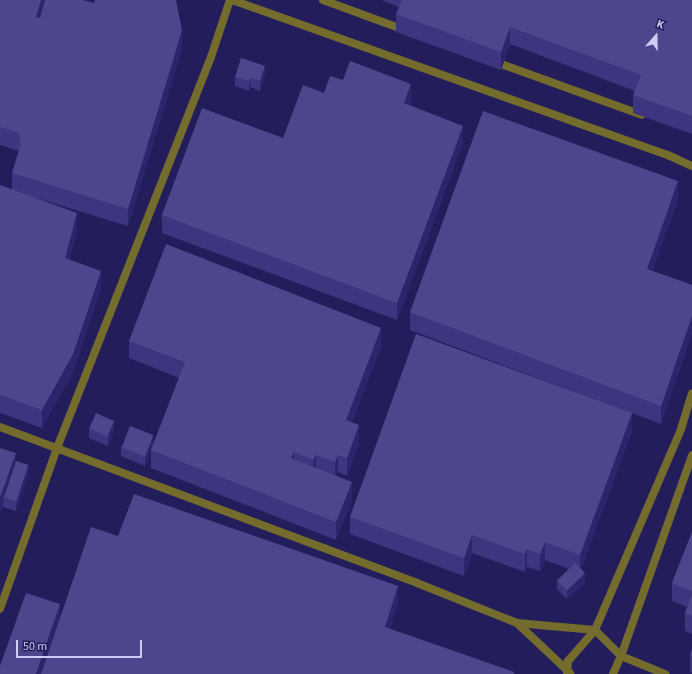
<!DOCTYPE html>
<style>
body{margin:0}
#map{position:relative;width:692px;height:674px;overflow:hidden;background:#241d5b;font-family:"Source Sans 3",sans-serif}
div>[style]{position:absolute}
.minor>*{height:8px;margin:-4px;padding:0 4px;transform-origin:4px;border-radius:4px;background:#746c2d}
.wall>*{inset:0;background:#3e3581}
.shaded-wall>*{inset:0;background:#2d256c}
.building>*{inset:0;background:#4d468d;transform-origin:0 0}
span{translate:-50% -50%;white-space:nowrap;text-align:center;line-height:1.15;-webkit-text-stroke:3.5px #241d5b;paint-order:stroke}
.north{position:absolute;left:636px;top:16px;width:40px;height:40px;-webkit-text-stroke:3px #241d5b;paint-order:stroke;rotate:20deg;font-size:11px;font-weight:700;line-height:16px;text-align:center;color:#cbcdf4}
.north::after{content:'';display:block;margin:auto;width:14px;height:18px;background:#cbcdf4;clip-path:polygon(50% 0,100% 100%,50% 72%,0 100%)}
.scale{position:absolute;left:16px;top:640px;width:126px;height:18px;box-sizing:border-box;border:2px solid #cbcdf4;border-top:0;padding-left:5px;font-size:12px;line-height:14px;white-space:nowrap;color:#cbcdf4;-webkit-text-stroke:3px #241d5b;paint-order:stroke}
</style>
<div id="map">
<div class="minor">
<div style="left:232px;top:0;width:463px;rotate:19.6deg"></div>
<div style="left:668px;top:155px;width:26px;rotate:25deg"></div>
<div style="left:323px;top:0;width:87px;rotate:20.1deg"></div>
<div style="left:493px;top:61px;width:158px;rotate:19.9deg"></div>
<div style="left:0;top:427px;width:445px;rotate:20.5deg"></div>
<div style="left:417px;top:583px;width:108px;rotate:21.8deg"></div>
<div style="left:517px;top:623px;width:78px;rotate:5.1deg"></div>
<div style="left:595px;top:630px;width:37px;rotate:45deg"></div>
<div style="left:621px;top:656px;width:48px;rotate:22.2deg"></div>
<div style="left:0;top:609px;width:171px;rotate:-70.5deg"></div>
<div style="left:57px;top:448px;width:420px;rotate:-68.5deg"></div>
<div style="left:211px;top:57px;width:60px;rotate:-71.6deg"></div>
<div style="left:517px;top:623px;width:73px;rotate:43.3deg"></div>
<div style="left:567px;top:674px;width:13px;rotate:-86deg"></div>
<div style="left:568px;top:661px;width:41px;rotate:-48.9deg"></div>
<div style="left:595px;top:630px;width:219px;rotate:-66.8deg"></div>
<div style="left:681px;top:429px;width:37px;rotate:-73deg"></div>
<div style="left:613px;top:674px;width:20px;rotate:-66deg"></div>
<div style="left:621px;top:656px;width:213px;rotate:-70.5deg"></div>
</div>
<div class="wall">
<div style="clip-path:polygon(0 0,44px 0,44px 3px,182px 48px,128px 226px,36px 198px,77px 231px,69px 260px,101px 288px,73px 372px,42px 428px,0 413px,0 185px,12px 190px,12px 173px,19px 151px,0 145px)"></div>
<div style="clip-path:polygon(381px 0,692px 0,692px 134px,633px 113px,633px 95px,635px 91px,510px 44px,501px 70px,396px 32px,396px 14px,399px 7px)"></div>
<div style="clip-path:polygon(265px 75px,260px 91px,250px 87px,249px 91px,235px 86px,235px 77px)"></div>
<div style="clip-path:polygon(343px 80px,411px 102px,409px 106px,463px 143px,397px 320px,162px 233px,162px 215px,283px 138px,324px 93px)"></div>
<div style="clip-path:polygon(678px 199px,652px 271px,692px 285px,661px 424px,632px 413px,632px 431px,581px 569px,585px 583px,567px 599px,557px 589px,557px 580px,569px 569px,545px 560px,540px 571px,527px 567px,525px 572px,472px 553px,464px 576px,350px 534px,350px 517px,609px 405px,410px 330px,410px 312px)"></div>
<div style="clip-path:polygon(129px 341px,381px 346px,352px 422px,359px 443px,347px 476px,338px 472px,336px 476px,352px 500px,336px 540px,151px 468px,151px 450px,179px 378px,129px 358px)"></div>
<div style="clip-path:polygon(89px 429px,114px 431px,108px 446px,89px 438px)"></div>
<div style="clip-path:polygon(153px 435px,145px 466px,121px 456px,121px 447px)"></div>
<div style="clip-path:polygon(0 448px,16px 462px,28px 475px,16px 511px,3px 507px)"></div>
<div style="clip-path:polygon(692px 532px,692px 634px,685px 631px,685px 613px,687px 607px,672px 601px,672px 583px)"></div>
<div style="clip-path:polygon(692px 649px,692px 673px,690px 672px,690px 655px)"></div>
</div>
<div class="shaded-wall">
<div style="clip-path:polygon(41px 0,44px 0,44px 7px,36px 35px,36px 17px)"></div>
<div style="clip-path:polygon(510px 27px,510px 44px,501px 70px,501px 52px)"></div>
<div style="clip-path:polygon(182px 30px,182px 48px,128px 226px,128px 209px)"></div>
<div style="clip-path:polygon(265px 66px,265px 75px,260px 91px,260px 81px)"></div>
<div style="clip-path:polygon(250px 78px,250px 87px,249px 91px,249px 81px)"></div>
<div style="clip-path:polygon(411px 84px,411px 102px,404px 121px,404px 103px)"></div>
<div style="clip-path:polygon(463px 126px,463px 143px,397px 320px,397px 303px)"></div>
<div style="clip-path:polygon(678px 181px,678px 199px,647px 287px,647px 269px)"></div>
<div style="clip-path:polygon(77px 213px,77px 231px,65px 276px,65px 258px)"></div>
<div style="clip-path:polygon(101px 271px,101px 288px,73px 372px,42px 428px,42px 410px)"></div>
<div style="clip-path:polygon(692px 316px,692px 334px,661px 424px,661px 406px)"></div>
<div style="clip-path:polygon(381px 328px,381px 346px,346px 438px,346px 420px)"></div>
<div style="clip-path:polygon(632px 413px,632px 431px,580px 573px,580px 555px)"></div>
<div style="clip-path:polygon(114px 421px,114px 431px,108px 446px,108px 436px)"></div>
<div style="clip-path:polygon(359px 425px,359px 443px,347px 476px,347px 458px)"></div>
<div style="clip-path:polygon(153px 435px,153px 445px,145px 466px,145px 456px)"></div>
<div style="clip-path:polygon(294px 452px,294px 470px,291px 458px)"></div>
<div style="clip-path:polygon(16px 453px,16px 471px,3px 497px,3px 505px,0 514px,0 497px)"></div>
<div style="clip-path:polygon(316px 455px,316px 473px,313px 478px,313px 460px)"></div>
<div style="clip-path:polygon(338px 455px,338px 472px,335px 480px,335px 462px)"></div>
<div style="clip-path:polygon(28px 465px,28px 475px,16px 511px,16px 502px)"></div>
<div style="clip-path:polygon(352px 482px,352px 500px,336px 540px,336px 522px)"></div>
<div style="clip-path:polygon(472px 535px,472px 553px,464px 576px,464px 558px)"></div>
<div style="clip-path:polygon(545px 542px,545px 560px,540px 571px,540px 554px)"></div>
<div style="clip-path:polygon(527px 549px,527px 567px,525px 572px,525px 554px)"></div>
<div style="clip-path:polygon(585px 573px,585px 583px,567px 599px,567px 590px)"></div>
<div style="clip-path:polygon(398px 586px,398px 604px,385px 645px,385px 627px)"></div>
<div style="clip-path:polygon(60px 604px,60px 618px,41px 674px,36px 674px)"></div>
</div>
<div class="building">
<div style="clip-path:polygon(0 0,41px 0,36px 17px,40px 18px,45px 0,83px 0,94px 3px,95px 0,176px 0,182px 30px,128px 209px,12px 173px,21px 144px,19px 133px,0 127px)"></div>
<div style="clip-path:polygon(402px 0,692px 0,692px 116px,633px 95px,641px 75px,510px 27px,501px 52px,396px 14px)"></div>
<div style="clip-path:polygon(241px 58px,265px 66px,260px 81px,250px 78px,249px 81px,235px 77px)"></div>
<div style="clip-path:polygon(350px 61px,411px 84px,404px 103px,463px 126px,397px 303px,162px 215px,202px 108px,283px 138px,303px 85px,324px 93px,330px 76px,343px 80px)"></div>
<div style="clip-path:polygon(483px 111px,678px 181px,647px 269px,692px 285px,692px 316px,661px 406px,410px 312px)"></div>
<div style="clip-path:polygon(0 185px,77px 213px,65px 258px,101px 271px,73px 354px,42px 410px,0 395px)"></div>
<div style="clip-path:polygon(166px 244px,381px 328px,346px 420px,359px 425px,347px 458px,338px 455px,335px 462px,316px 455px,313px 460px,294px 452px,291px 458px,352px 482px,336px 522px,151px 450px,185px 362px,129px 341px)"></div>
<div style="clip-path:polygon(416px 334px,632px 413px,580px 555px,545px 542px,540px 554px,527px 549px,525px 554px,472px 535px,464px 558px,350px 517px)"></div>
<div style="left:96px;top:413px;width:20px;height:17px;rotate:24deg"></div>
<div style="left:130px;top:426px;width:25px;height:23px;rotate:21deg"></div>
<div style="clip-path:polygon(0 448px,16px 453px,0 497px)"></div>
<div style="left:16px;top:461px;width:13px;height:38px;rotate:18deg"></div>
<div style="clip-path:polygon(134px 494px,398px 586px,385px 627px,514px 672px,514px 674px,41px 674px,91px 527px,118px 536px)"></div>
<div style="clip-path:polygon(692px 532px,692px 591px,672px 583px)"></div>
<div style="left:575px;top:563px;width:14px;height:25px;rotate:45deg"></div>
<div style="clip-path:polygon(26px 593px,60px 604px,36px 674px,0 674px,0 666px)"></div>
<div style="clip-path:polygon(692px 595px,692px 616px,685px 613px)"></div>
<div style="clip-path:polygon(692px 649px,692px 656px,690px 655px)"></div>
</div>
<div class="north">K</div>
<div class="scale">50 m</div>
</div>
